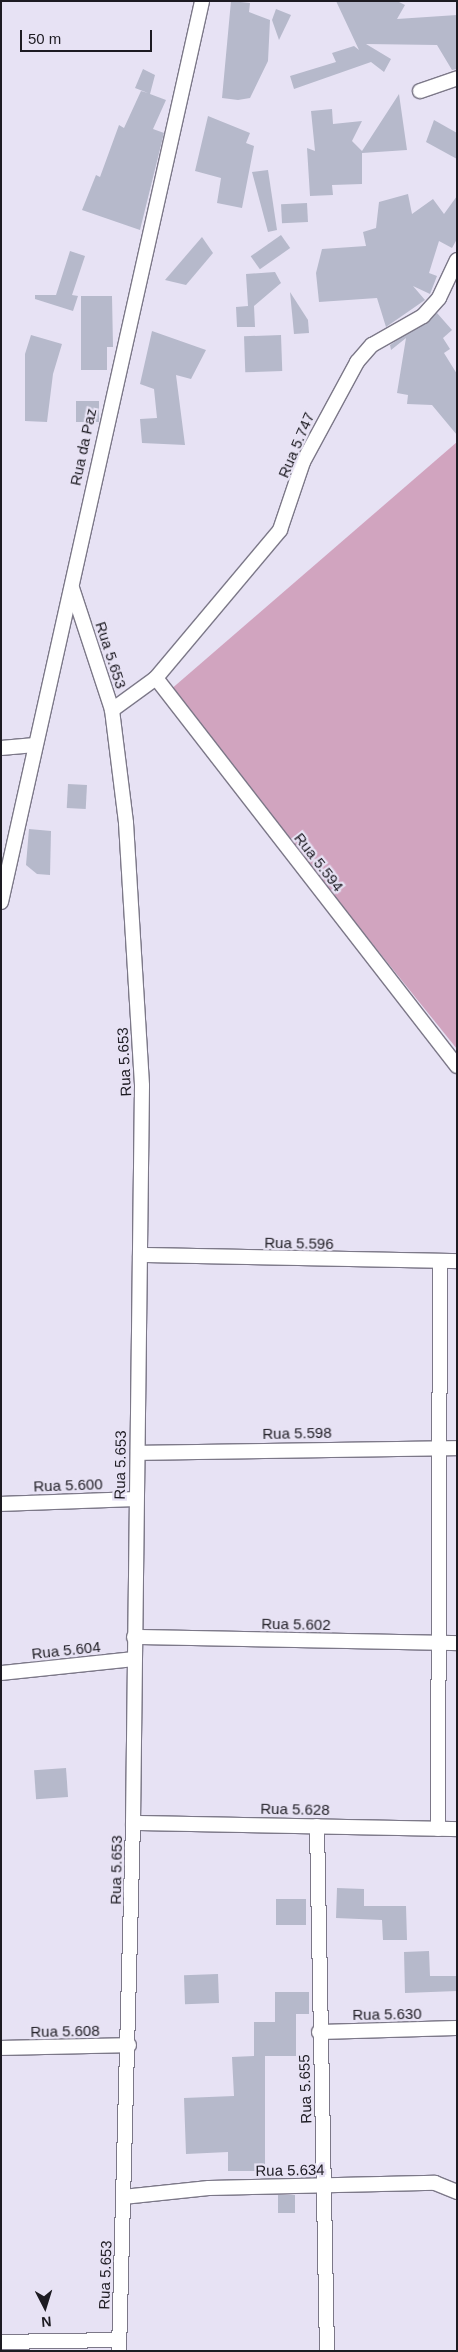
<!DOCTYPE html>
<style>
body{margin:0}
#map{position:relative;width:458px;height:2352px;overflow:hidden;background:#e7e2f4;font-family:Arial,sans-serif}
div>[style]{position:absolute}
.green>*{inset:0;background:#d1a4bf}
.building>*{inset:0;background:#b6b9cb;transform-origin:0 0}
.roads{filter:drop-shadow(1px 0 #7c7888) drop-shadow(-1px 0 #7c7888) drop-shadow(0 1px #7c7888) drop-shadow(0 -1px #7c7888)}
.minor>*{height:14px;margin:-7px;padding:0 7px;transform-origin:7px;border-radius:7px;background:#fff}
span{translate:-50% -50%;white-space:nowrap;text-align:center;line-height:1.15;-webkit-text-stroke:4.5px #e7e2f4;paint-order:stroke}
.street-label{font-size:15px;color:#1d1b22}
.frame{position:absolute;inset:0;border:2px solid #1d1b22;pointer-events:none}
.north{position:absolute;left:20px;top:2282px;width:50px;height:50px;-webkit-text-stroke:4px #e7e2f4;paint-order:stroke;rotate:175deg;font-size:14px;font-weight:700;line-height:20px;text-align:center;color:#1d1b22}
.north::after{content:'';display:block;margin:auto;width:18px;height:22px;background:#1d1b22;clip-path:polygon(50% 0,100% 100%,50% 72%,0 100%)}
.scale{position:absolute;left:20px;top:30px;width:132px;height:22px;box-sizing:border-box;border:2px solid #1d1b22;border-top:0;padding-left:6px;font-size:15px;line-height:18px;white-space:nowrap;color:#1d1b22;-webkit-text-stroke:4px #e7e2f4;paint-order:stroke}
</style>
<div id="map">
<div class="green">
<div style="clip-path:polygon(457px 442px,457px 1049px,169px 691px)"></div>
</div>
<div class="building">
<div style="clip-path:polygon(231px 1px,250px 3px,249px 12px,270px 20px,268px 61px,250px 98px,238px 100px,222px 98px)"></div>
<div style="clip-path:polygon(336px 1px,397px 1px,405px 5px,397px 19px,457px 15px,457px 69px,452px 70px,437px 45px,366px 44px,391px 59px,384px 72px,371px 62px,294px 89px,290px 76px,336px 62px,332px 53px,354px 46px,359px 50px)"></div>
<div style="clip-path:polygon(276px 9px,291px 15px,279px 40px,272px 20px)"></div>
<div style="clip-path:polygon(143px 69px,155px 75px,150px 94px,166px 100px,153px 129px,164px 133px,140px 230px,82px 210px,96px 175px,100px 177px,119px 125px,124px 128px,141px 91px,148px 93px,135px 88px)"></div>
<div style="clip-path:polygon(399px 94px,407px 150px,362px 153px,362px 184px,332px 185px,333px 195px,310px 196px,307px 148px,315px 151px,311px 111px,332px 109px,333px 124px,362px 121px,352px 141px,362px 151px)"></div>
<div style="clip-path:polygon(208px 116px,250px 133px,246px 143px,254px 146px,242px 208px,217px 203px,221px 178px,195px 171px)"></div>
<div style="clip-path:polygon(434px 120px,457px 133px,457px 159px,426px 142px)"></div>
<div style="clip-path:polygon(268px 170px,277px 230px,268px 232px,252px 172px)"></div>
<div style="clip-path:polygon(408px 194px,412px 214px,433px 199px,444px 214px,457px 196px,457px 239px,452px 248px,439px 241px,429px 273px,437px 276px,430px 294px,413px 286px,425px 300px,386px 327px,377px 298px,319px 302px,316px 273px,322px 249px,366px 246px,363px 232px,376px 228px,379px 202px)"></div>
<div style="left:307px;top:203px;width:19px;height:26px;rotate:87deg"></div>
<div style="left:281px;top:235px;width:16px;height:37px;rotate:55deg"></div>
<div style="clip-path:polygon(202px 237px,213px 253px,186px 285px,165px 280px)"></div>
<div style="clip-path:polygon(70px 251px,85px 256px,72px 295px,78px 296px,73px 311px,35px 299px,35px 295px,56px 295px)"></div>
<div style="clip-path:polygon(275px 272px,281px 283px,254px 306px,255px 327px,237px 327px,236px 307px,248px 306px,246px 274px)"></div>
<div style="clip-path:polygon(290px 292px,308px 320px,309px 333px,294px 334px)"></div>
<div style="clip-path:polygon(81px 296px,112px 296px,113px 347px,107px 347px,107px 370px,81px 370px)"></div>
<div style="clip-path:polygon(437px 313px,452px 330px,443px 338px,450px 349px,444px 353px,457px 374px,457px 435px,432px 405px,407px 404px,408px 395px,397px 393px,406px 338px,391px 350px,390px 345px)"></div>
<div style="clip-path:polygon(152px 331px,206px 350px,191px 379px,176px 375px,185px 445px,142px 443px,140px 419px,157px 418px,154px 389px,140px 384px)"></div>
<div style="clip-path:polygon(31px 335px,62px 344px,53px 374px,47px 422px,25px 421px,25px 354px)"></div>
<div style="left:281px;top:335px;width:36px;height:37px;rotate:88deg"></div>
<div style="left:99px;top:401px;width:21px;height:23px;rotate:90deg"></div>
<div style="left:68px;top:784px;width:19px;height:24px;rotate:3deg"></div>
<div style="clip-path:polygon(29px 829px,51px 831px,50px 875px,37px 874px,26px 865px)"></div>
<div style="left:66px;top:1768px;width:29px;height:32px;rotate:86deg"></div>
<div style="clip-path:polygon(337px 1888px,364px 1889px,364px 1906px,406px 1906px,407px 1940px,383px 1940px,382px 1920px,336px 1918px)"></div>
<div style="left:276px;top:1899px;width:30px;height:26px"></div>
<div style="clip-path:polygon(429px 1951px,430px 1976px,457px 1976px,457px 1991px,405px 1993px,404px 1952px)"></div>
<div style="left:218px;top:1974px;width:29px;height:34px;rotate:88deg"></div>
<div style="clip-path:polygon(275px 1992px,309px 1992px,309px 2014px,296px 2014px,296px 2056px,265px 2056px,265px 2171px,228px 2171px,228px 2152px,186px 2154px,184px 2098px,234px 2096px,232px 2057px,254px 2056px,254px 2022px,275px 2022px)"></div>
<div style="left:278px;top:2195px;width:17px;height:18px"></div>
</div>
<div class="roads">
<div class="minor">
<div style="left:420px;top:91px;width:39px;rotate:-19deg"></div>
<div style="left:72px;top:588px;width:128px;rotate:71.8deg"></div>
<div style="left:112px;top:710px;width:114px;rotate:82.9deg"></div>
<div style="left:126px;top:823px;width:263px;rotate:86.5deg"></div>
<div style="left:142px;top:1086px;width:737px;rotate:90.7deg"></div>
<div style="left:133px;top:1823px;width:528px;rotate:91.52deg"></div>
<div style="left:156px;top:678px;width:491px;rotate:52.2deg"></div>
<div style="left:112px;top:710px;width:54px;rotate:-36deg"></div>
<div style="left:156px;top:678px;width:193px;rotate:-50deg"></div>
<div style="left:280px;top:530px;width:72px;rotate:-71.3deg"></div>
<div style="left:303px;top:462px;width:114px;rotate:-61.6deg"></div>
<div style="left:357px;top:362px;width:23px;rotate:-49deg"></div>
<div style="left:372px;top:345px;width:59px;rotate:-29.6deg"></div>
<div style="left:423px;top:316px;width:24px;rotate:-48deg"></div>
<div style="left:439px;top:298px;width:42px;rotate:-64.7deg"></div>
<div style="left:1px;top:748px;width:34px;rotate:-5deg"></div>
<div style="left:1px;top:902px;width:923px;rotate:-77.42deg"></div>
<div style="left:140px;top:1255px;width:317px;rotate:1.1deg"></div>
<div style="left:138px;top:1453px;width:319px;rotate:-0.9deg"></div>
<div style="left:1px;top:1504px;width:135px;rotate:-2.1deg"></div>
<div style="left:134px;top:1637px;width:323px;rotate:1.1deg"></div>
<div style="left:1px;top:1673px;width:134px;rotate:-6deg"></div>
<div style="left:133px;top:1823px;width:324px;rotate:1.1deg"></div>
<div style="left:317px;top:1826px;width:525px;rotate:88.91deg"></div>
<div style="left:438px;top:1829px;width:567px;rotate:-89.8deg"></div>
<div style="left:319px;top:2032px;width:138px;rotate:-1.7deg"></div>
<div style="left:1px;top:2048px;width:128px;rotate:-1.3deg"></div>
<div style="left:123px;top:2197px;width:86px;rotate:-6deg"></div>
<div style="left:209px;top:2188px;width:226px;rotate:-1.3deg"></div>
<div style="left:435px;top:2183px;width:24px;rotate:22deg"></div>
<div style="left:1px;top:2342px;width:118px;rotate:-1deg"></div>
</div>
</div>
<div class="street-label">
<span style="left:296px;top:445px;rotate:-67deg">Rua 5.747</span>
<span style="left:83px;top:447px;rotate:-78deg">Rua da Paz</span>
<span style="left:111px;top:655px;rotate:72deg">Rua 5.653</span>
<span style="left:319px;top:862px;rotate:52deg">Rua 5.594</span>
<span style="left:124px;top:1062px;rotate:-93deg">Rua 5.653</span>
<span style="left:299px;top:1243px;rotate:1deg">Rua 5.596</span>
<span style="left:297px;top:1433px;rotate:-1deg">Rua 5.598</span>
<span style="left:120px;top:1465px;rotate:-89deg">Rua 5.653</span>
<span style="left:68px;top:1485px;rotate:-2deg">Rua 5.600</span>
<span style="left:296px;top:1624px;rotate:1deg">Rua 5.602</span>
<span style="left:66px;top:1650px;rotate:-6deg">Rua 5.604</span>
<span style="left:295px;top:1809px;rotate:1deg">Rua 5.628</span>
<span style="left:116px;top:1870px;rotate:-89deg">Rua 5.653</span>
<span style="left:387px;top:2014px;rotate:-1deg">Rua 5.630</span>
<span style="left:65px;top:2031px;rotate:-1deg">Rua 5.608</span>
<span style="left:305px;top:2089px;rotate:-92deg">Rua 5.655</span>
<span style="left:290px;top:2170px;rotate:-1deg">Rua 5.634</span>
<span style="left:105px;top:2275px;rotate:-88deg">Rua 5.653</span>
</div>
<div class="frame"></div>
<div class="north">N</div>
<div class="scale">50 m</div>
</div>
